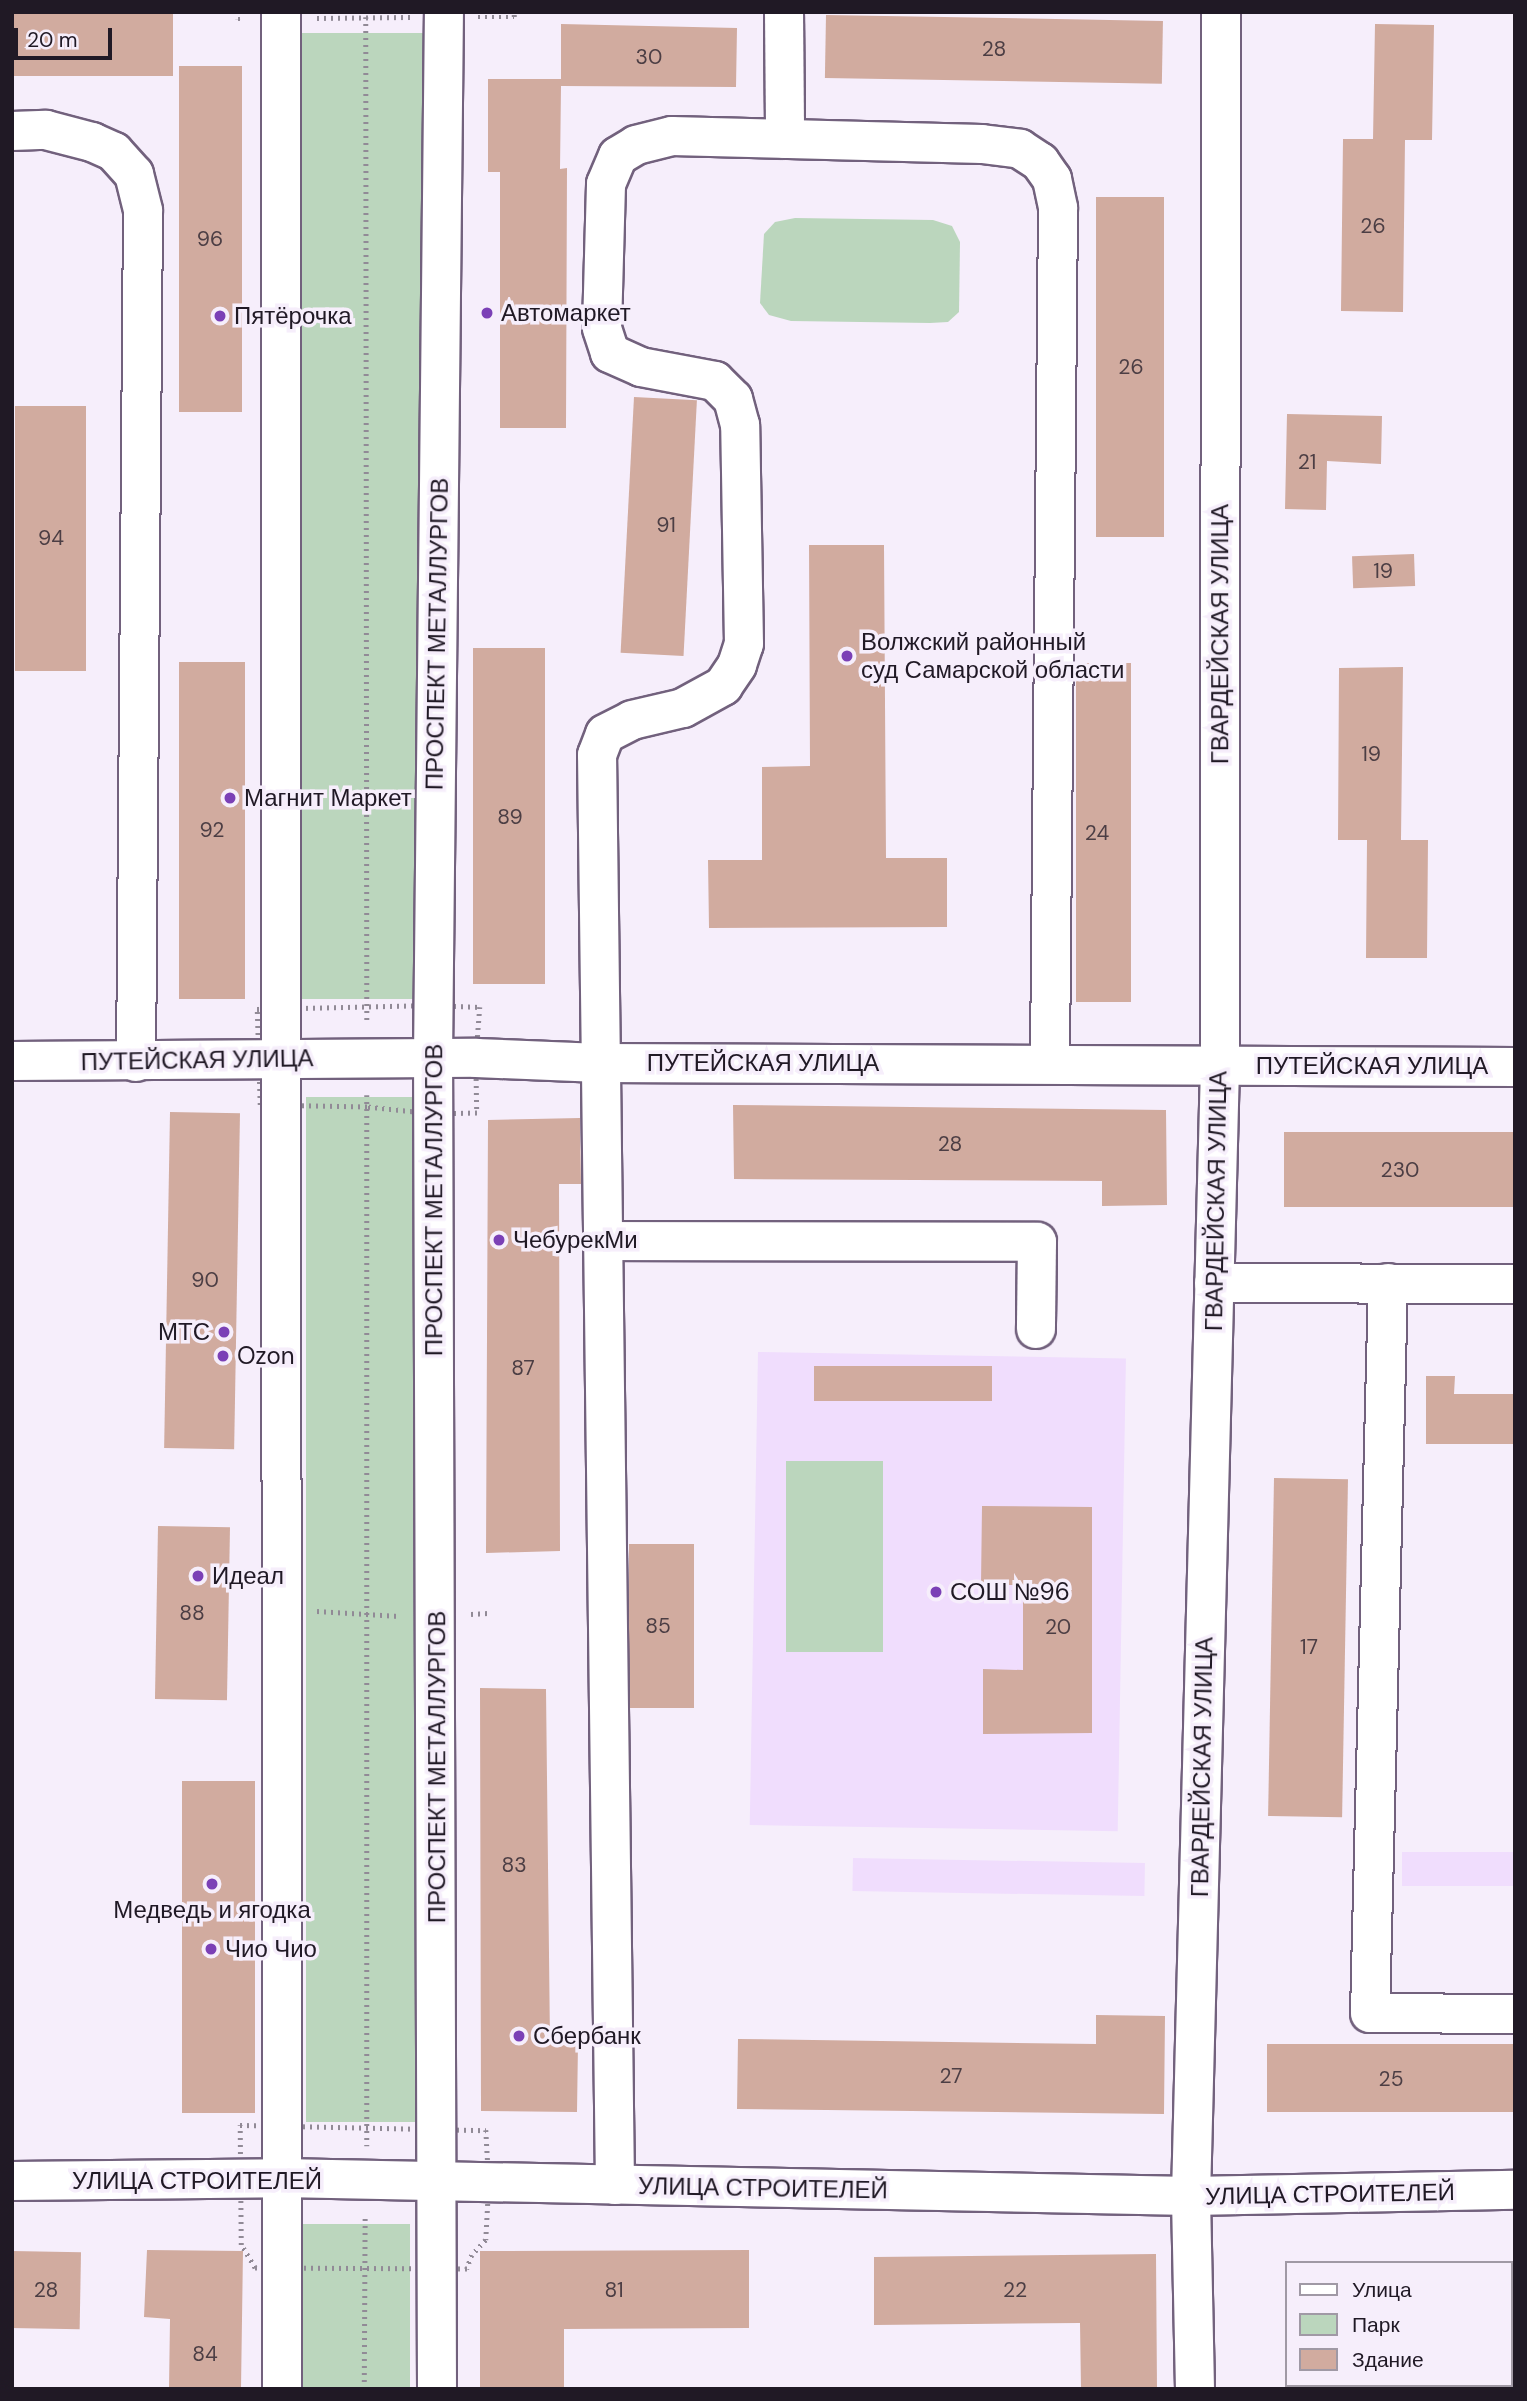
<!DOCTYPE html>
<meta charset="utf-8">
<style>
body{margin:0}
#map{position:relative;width:1527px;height:2401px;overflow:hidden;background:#f6eefb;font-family:"DM Sans",sans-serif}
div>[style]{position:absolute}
.built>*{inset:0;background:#f0ddfd;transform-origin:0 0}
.green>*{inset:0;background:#bbd6bd;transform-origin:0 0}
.building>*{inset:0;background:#d1ab9f;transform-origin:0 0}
.path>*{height:4.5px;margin-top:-2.25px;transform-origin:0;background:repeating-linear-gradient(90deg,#918a96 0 2px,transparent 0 7px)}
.roads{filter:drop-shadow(2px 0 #72617d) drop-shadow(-2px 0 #72617d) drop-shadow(0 2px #72617d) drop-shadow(0 -2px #72617d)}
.minor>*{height:38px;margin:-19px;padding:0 19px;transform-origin:19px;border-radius:19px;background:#fff}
.dots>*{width:19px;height:19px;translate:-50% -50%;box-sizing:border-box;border:4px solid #f6eefb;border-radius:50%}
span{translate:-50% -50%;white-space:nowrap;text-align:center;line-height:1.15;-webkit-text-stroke:7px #f6eefb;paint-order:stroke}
.number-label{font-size:21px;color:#4c3e44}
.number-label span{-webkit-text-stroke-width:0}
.poi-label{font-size:24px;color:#201925}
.left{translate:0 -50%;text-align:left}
.right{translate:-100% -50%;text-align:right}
.street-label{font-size:24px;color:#201925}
.frame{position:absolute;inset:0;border:14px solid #201925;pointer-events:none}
.legend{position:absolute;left:1285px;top:2261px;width:228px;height:126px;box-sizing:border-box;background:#f6eefb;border:2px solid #a099a5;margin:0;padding:9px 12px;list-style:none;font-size:21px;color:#201925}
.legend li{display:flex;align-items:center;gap:14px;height:35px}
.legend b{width:35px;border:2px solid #a099a5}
.scale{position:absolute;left:14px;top:28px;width:98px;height:32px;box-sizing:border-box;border:4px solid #201925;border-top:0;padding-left:9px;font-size:21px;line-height:24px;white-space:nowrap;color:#201925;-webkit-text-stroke:5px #f6eefb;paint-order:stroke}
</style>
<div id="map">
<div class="built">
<div style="left:758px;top:1352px;width:368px;height:473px;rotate:1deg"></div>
<div style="left:1515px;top:1852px;width:34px;height:113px;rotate:90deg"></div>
<div style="left:853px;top:1858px;width:292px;height:33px;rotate:1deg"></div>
</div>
<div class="green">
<div style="left:300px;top:33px;width:129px;height:966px"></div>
<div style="clip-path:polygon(795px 218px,933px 220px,952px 226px,960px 242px,959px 312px,948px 322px,930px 323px,791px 321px,769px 315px,760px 303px,764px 234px,775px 222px)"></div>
<div style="left:422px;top:1097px;width:1025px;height:116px;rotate:90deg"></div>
<div style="left:786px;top:1461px;width:97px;height:191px"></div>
<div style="left:410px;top:2224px;width:165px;height:112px;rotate:90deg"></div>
</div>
<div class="building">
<div style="left:13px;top:13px;width:160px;height:63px"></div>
<div style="left:826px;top:15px;width:337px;height:63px;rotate:1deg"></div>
<div style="clip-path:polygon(561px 24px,737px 28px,736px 87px,561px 86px,560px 169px,567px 168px,566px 428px,500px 428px,500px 172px,488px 172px,488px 79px,561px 79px)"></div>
<div style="clip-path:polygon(1375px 24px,1434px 25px,1432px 140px,1405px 140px,1403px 312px,1341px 311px,1343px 139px,1373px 139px)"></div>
<div style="left:179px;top:66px;width:63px;height:346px"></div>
<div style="left:1096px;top:197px;width:68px;height:340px"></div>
<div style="left:634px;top:397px;width:63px;height:256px;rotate:3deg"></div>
<div style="left:15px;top:406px;width:71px;height:265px"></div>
<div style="clip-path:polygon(1287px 414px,1382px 416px,1381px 464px,1327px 461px,1326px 510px,1285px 509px)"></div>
<div style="clip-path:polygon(809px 545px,884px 545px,886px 858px,947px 858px,947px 927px,709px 928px,708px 860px,762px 860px,762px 767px,810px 766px)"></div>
<div style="left:1414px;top:554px;width:32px;height:62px;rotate:88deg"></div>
<div style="left:545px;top:648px;width:336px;height:72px;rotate:90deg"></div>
<div style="left:179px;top:662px;width:66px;height:337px"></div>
<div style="left:1131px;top:663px;width:339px;height:55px;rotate:90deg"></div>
<div style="clip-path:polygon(1403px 667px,1401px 840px,1428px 840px,1427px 958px,1366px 958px,1367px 840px,1338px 840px,1339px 668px)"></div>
<div style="clip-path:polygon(733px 1105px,1166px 1110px,1167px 1205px,1102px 1206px,1102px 1181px,734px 1179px)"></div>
<div style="left:170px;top:1112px;width:70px;height:336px;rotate:1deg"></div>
<div style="clip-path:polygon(580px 1118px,581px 1184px,559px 1184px,560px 1551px,486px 1553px,488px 1120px)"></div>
<div style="left:1515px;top:1132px;width:75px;height:231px;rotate:90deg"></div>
<div style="left:814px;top:1366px;width:178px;height:35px"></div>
<div style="clip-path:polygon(1426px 1376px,1455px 1376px,1454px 1394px,1515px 1394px,1515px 1444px,1426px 1444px)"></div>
<div style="left:1274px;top:1478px;width:74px;height:338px;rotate:1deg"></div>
<div style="clip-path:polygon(982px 1506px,1092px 1507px,1092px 1733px,983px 1734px,983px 1669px,1023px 1670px,1023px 1585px,981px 1585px)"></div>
<div style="left:158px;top:1526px;width:72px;height:173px;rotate:1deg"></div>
<div style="left:629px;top:1544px;width:65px;height:164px"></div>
<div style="clip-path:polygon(480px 1688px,546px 1689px,550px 2042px,578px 2043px,577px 2112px,481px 2111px)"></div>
<div style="left:182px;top:1781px;width:73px;height:332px"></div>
<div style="clip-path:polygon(1096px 2015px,1165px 2016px,1164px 2114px,737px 2109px,738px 2039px,1096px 2044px)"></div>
<div style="left:1515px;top:2044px;width:68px;height:248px;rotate:90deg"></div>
<div style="clip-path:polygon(147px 2250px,243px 2251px,241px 2389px,169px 2389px,170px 2319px,144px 2317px)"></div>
<div style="clip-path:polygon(749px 2250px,749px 2328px,564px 2329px,564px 2389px,480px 2389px,480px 2251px)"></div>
<div style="left:12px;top:2251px;width:69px;height:77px;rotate:1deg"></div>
<div style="clip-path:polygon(1156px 2254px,1157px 2389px,1081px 2389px,1080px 2323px,874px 2325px,874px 2257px)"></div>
</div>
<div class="path">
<div style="left:238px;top:12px;width:7px;rotate:90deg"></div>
<div style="left:238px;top:19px;width:7px"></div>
<div style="left:366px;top:17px;width:1006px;rotate:89.94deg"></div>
<div style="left:478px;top:17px;width:36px"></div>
<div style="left:514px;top:17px;width:5px;rotate:-90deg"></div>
<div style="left:317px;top:18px;width:93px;rotate:-0.6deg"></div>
<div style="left:433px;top:1005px;width:47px;rotate:2.4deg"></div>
<div style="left:480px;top:1007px;width:51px;rotate:94.5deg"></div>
<div style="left:476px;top:1058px;width:55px;rotate:89deg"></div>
<div style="left:477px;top:1113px;width:44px;rotate:178.7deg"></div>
<div style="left:433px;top:1114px;width:66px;rotate:-173.9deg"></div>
<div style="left:367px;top:1107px;width:107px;rotate:-178.9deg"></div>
<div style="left:260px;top:1105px;width:96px;rotate:-91.8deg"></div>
<div style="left:257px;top:1009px;width:176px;rotate:-1.3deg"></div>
<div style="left:367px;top:1095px;width:1051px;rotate:90deg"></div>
<div style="left:317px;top:1611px;width:82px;rotate:3.5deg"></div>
<div style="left:471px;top:1614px;width:17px;rotate:-3deg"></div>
<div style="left:240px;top:2125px;width:246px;rotate:1.2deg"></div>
<div style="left:486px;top:2130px;width:53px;rotate:86.8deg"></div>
<div style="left:489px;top:2183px;width:57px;rotate:93deg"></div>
<div style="left:486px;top:2240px;width:21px;rotate:133deg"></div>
<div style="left:472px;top:2255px;width:15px;rotate:110deg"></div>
<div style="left:467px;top:2269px;width:212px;rotate:-179.7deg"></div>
<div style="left:255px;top:2268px;width:27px;rotate:-121deg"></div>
<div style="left:241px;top:2245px;width:120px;rotate:-90.5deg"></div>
<div style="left:364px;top:2389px;width:174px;rotate:-89.7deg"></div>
</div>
<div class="roads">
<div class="minor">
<div style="left:281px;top:12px;width:2377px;rotate:89.98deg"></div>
<div style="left:784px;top:12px;width:127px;rotate:89.5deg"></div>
<div style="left:12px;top:131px;width:34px;rotate:-2deg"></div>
<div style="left:46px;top:130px;width:48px;rotate:14.6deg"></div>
<div style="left:92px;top:142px;width:24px;rotate:24deg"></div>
<div style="left:114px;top:152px;width:30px;rotate:48deg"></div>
<div style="left:134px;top:174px;width:38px;rotate:76deg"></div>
<div style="left:143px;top:211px;width:851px;rotate:90.47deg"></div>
<div style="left:12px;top:1061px;width:464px;rotate:-0.4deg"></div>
<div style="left:476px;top:1058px;width:124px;rotate:2.3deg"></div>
<div style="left:600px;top:1063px;width:915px;rotate:0.25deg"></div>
<div style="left:602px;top:1241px;width:435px;rotate:0.1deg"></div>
<div style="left:1037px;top:1242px;width:87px;rotate:90.7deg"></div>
<div style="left:1214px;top:1283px;width:301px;rotate:0.2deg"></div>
<div style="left:1388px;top:1283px;width:730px;rotate:91.41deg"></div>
<div style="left:1370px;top:2013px;width:145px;rotate:0.4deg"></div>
<div style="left:12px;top:2181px;width:270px;rotate:-0.6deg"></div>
<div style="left:282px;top:2178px;width:909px;rotate:1.13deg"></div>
<div style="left:1191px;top:2196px;width:324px;rotate:-1.1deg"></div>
<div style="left:615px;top:2185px;width:1430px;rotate:-90.72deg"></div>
<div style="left:597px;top:755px;width:22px;rotate:-69deg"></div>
<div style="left:605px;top:734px;width:30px;rotate:-27deg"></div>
<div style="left:632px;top:720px;width:52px;rotate:-13.2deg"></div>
<div style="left:683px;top:708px;width:46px;rotate:-28.8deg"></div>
<div style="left:723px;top:686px;width:25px;rotate:-56deg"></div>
<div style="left:737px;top:665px;width:22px;rotate:-72deg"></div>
<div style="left:744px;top:644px;width:219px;rotate:-91deg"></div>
<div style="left:740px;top:425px;width:27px;rotate:-105deg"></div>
<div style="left:733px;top:399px;width:25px;rotate:-135deg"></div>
<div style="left:715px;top:381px;width:75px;rotate:-169.3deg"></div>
<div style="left:641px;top:367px;width:34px;rotate:-156deg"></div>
<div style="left:610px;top:353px;width:26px;rotate:-108deg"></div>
<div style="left:602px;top:328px;width:144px;rotate:-88.4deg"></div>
<div style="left:606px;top:184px;width:30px;rotate:-67deg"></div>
<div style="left:618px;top:156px;width:21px;rotate:-31deg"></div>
<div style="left:636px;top:145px;width:37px;rotate:-14deg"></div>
<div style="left:672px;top:136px;width:310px;rotate:1.5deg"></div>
<div style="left:982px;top:144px;width:38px;rotate:7deg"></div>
<div style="left:1020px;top:149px;width:24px;rotate:33deg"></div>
<div style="left:1040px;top:162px;width:21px;rotate:55deg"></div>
<div style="left:1052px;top:179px;width:30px;rotate:78deg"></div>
<div style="left:1058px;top:208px;width:856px;rotate:90.54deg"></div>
<div style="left:437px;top:2389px;width:1331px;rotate:-90.17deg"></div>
<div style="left:433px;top:1058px;width:1046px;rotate:-89.4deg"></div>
<div style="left:1195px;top:2389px;width:193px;rotate:-91.2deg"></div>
<div style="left:1191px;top:2196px;width:1131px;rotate:-88.53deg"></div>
<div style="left:1220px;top:1065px;width:1053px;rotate:-89.95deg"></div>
</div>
</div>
<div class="dots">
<div style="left:487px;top:313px;background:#7b40b6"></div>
<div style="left:220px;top:316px;background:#7b40b6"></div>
<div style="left:847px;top:656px;background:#7b40b6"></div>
<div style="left:230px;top:798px;background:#7b40b6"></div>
<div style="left:499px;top:1240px;background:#7b40b6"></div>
<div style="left:224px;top:1332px;background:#7b40b6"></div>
<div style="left:223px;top:1356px;background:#7b40b6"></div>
<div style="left:198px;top:1576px;background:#7b40b6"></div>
<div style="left:936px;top:1592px;background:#7b40b6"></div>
<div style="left:212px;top:1884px;background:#7b40b6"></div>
<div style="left:211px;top:1949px;background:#7b40b6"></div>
<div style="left:519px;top:2036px;background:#7b40b6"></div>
</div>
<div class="number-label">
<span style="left:994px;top:49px">28</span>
<span style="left:649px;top:57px">30</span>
<span style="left:1373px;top:226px">26</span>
<span style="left:210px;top:239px">96</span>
<span style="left:1131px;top:367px">26</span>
<span style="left:1307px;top:462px">21</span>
<span style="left:666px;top:525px">91</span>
<span style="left:51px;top:538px">94</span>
<span style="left:1383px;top:571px">19</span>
<span style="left:1371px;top:754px">19</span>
<span style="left:510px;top:817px">89</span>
<span style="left:212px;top:830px">92</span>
<span style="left:1097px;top:833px">24</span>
<span style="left:950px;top:1144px">28</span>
<span style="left:1400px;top:1170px">230</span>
<span style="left:205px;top:1280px">90</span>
<span style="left:523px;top:1368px">87</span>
<span style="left:192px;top:1613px">88</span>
<span style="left:658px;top:1626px">85</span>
<span style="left:1058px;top:1627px">20</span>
<span style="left:1309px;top:1647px">17</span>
<span style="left:514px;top:1865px">83</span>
<span style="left:951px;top:2076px">27</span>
<span style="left:1391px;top:2079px">25</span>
<span style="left:46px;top:2290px">28</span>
<span style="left:614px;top:2290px">81</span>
<span style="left:1015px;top:2290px">22</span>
<span style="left:205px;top:2354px">84</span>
</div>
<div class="poi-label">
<span class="left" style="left:501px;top:313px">Автомаркет</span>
<span class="left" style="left:234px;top:316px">Пятёрочка</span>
<span class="left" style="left:861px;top:656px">Волжский районный<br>суд Самарской области</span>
<span class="left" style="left:244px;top:798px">Магнит Маркет</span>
<span class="left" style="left:513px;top:1240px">ЧебурекМи</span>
<span class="right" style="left:210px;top:1332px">МТС</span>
<span class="left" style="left:237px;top:1356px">Ozon</span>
<span class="left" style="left:212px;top:1576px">Идеал</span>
<span class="left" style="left:950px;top:1592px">СОШ №96</span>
<span style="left:212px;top:1910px">Медведь и ягодка</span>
<span class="left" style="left:225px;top:1949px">Чио Чио</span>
<span class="left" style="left:533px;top:2036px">Сбербанк</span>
</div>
<div class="street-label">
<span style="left:437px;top:634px;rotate:-89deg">ПРОСПЕКТ МЕТАЛЛУРГОВ</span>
<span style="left:1220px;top:634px;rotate:-90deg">ГВАРДЕЙСКАЯ УЛИЦА</span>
<span style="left:197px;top:1060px;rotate:-1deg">ПУТЕЙСКАЯ УЛИЦА</span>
<span style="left:763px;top:1063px">ПУТЕЙСКАЯ УЛИЦА</span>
<span style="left:1372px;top:1066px">ПУТЕЙСКАЯ УЛИЦА</span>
<span style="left:434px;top:1200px;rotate:-90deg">ПРОСПЕКТ МЕТАЛЛУРГОВ</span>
<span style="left:1216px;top:1201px;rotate:-89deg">ГВАРДЕЙСКАЯ УЛИЦА</span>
<span style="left:437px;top:1767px;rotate:-90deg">ПРОСПЕКТ МЕТАЛЛУРГОВ</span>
<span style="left:1202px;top:1767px;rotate:-89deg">ГВАРДЕЙСКАЯ УЛИЦА</span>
<span style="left:197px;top:2181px">УЛИЦА СТРОИТЕЛЕЙ</span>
<span style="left:763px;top:2188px;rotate:1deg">УЛИЦА СТРОИТЕЛЕЙ</span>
<span style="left:1330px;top:2194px;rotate:-1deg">УЛИЦА СТРОИТЕЛЕЙ</span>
</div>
<div class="frame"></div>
<ul class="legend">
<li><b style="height:9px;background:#fff"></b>Улица</li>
<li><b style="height:19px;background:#bbd6bd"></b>Парк</li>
<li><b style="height:19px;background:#d1ab9f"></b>Здание</li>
</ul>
<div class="scale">20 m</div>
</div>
